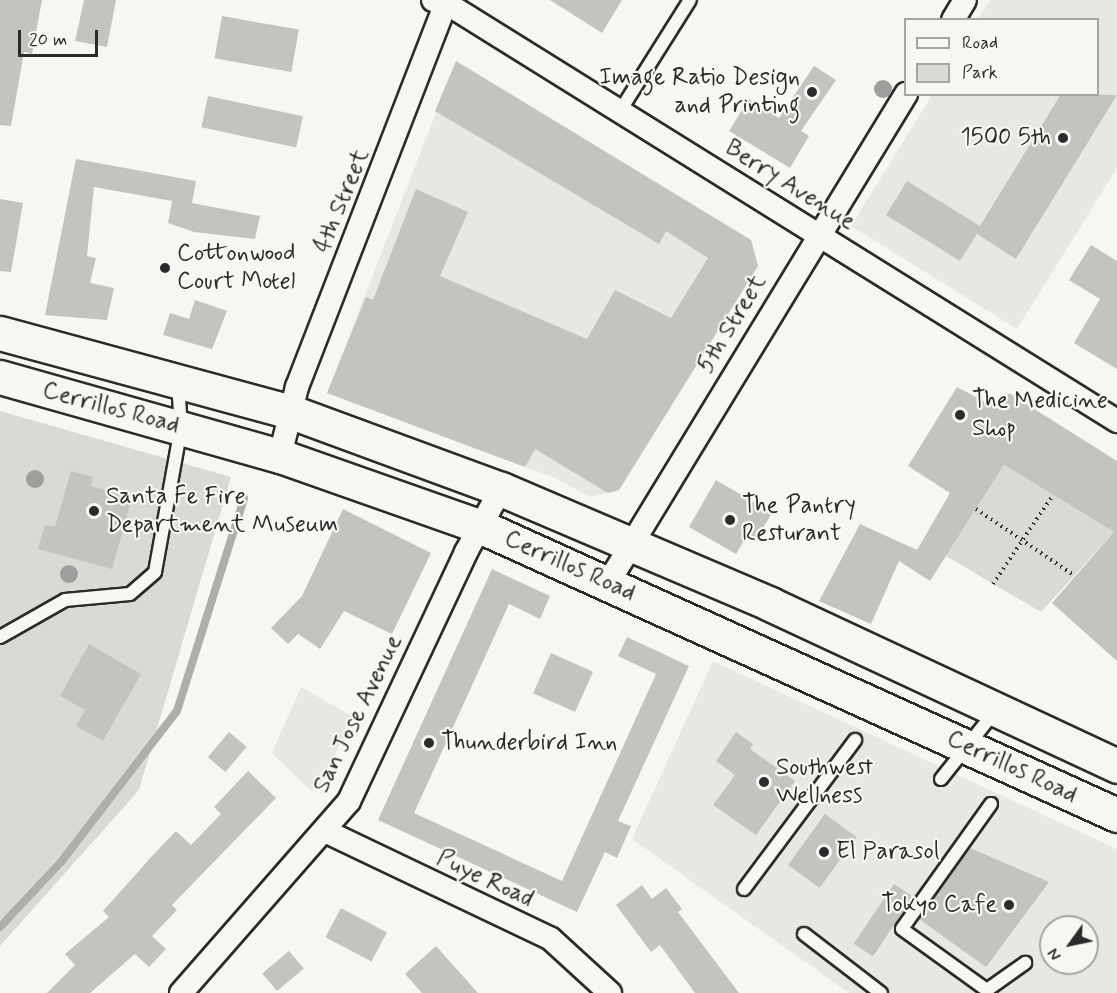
<!DOCTYPE html>
<style>
body{margin:0}
#map{position:relative;width:1117px;height:993px;overflow:hidden;background:#f6f6f2;font-family:Mynerve,sans-serif}
div>[style]{position:absolute}
.built>*{inset:0;background:#e7e7e3}
.green>*{inset:0;background:#d9d9d5}
.stream>*{height:8px;margin:-4px;padding:0 4px;transform-origin:4px;border-radius:4px;background:#aeaeab}
.building>*{inset:0;background:#c3c3c0;transform-origin:0 0}
.path>*{height:4px;margin-top:-2px;transform-origin:0;background:repeating-linear-gradient(90deg,#2b2b2b 0 1.5px,transparent 0 6px)}
.roads{filter:drop-shadow(2px 0 #2b2b2b) drop-shadow(-2px 0 #2b2b2b) drop-shadow(0 2px #2b2b2b) drop-shadow(0 -2px #2b2b2b)}
.lane>*{height:12px;margin:-6px;padding:0 6px;transform-origin:6px;border-radius:6px;background:#f6f6f2}
.street>*{height:22px;margin:-11px;padding:0 11px;transform-origin:11px;border-radius:11px;background:#f6f6f2}
.primary>*{height:33px;margin:-16.5px;padding:0 16.5px;transform-origin:16.5px;border-radius:16.5px;background:#f6f6f2}
.trees>*{width:18px;height:18px;margin:-9px;border-radius:50%;background:#9e9e9c}
.dots>*{width:16px;height:16px;translate:-50% -50%;box-sizing:border-box;border:3px solid #f6f6f2;border-radius:50%}
span{translate:-50% -50%;white-space:nowrap;text-align:center;line-height:1.15;-webkit-text-stroke:4.5px #f6f6f2;paint-order:stroke}
.poi-label{font-size:24px;color:#2b2b2b}
.right{translate:-100% -50%;text-align:right}
.left{translate:0 -50%;text-align:left}
.street-label{font-size:24px;color:#2b2b2b}
.legend{position:absolute;left:904px;top:18px;width:195px;height:78px;box-sizing:border-box;background:#f6f6f2;border:2px solid #a5a5a2;margin:0;padding:8px 10px;list-style:none;font-size:18px;color:#2b2b2b}
.legend li{display:flex;align-items:center;gap:12px;height:30px}
.legend b{width:30px;border:2px solid #a5a5a2}
.north{position:absolute;left:1039px;top:915px;width:60px;height:60px;box-sizing:border-box;background:#f6f6f2;border:2px solid #a5a5a2;border-radius:50%;rotate:237deg;font-size:16px;font-weight:700;line-height:24px;text-align:center;color:#2b2b2b}
.north::after{content:'';display:block;margin:auto;width:21px;height:27px;background:#2b2b2b;clip-path:polygon(50% 0,100% 100%,50% 72%,0 100%)}
.scale{position:absolute;left:18px;top:30px;width:80px;height:27px;box-sizing:border-box;border:3px solid #2b2b2b;border-top:0;padding-left:8px;font-size:18px;line-height:21px;white-space:nowrap;color:#2b2b2b;-webkit-text-stroke:4px #f6f6f2;paint-order:stroke}
</style>
<div id="map">
<div class="built">
<div style="clip-path:polygon(990px 0,1117px 0,1117px 168px,1017px 329px,851px 226px,932px 95px,1098px 94px,1098px 20px,978px 19px)"></div>
<div style="clip-path:polygon(456px 61px,751px 240px,758px 266px,619px 490px,590px 497px,555px 478px,327px 393px)"></div>
<div style="clip-path:polygon(evenodd,713px 661px,1117px 849px,1117px 993px,849px 993px,632px 839px,713px 661px,1051px 927px,1087px 927px,1087px 963px,1051px 963px,1051px 927px)"></div>
<div style="clip-path:polygon(301px 687px,353px 717px,321px 784px,311px 791px,272px 753px)"></div>
</div>
<div class="green">
<div style="clip-path:polygon(0 411px,231px 477px,139px 790px,0 946px)"></div>
<div style="clip-path:polygon(1004px 465px,1114px 532px,1041px 612px,946px 556px)"></div>
</div>
<div class="stream">
<div style="left:0;top:927px;width:89px;rotate:-46.8deg"></div>
<div style="left:61px;top:862px;width:190px;rotate:-52.5deg"></div>
<div style="left:177px;top:711px;width:223px;rotate:-72.5deg"></div>
</div>
<div class="building">
<div style="clip-path:polygon(0 0,42px 0,32px 54px,24px 52px,11px 126px,0 125px)"></div>
<div style="clip-path:polygon(84px 0,116px 0,107px 47px,75px 41px)"></div>
<div style="clip-path:polygon(550px 0,622px 0,602px 33px)"></div>
<div style="left:222px;top:16px;width:78px;height:43px;rotate:10deg"></div>
<div style="clip-path:polygon(456px 61px,751px 240px,758px 266px,619px 490px,608px 493px,535px 449px,525px 467px,327px 393px,366px 297px,373px 300px,416px 189px,468px 212px,440px 276px,587px 339px,615px 290px,671px 318px,708px 258px,666px 231px,659px 244px,435px 111px)"></div>
<div style="clip-path:polygon(814px 66px,836px 80px,801px 131px,809px 136px,790px 168px,729px 131px,749px 99px,779px 118px)"></div>
<div style="clip-path:polygon(1061px 94px,1117px 95px,1016px 259px,977px 234px,960px 261px,886px 215px,907px 181px,980px 226px)"></div>
<div style="left:208px;top:96px;width:97px;height:32px;rotate:12deg"></div>
<div style="clip-path:polygon(76px 159px,196px 181px,192px 203px,260px 216px,255px 239px,194px 232px,168px 223px,172px 201px,94px 187px,87px 256px,96px 258px,90px 283px,114px 288px,107px 320px,45px 315px)"></div>
<div style="clip-path:polygon(0 199px,23px 203px,11px 272px,0 271px)"></div>
<div style="clip-path:polygon(1091px 245px,1117px 261px,1117px 369px,1074px 343px,1100px 299px,1069px 280px)"></div>
<div style="clip-path:polygon(195px 300px,227px 311px,212px 349px,163px 335px,170px 313px,189px 319px)"></div>
<div style="clip-path:polygon(957px 387px,999px 409px,1009px 393px,1117px 461px,1117px 661px,1052px 603px,1114px 532px,1004px 465px,930px 581px,899px 561px,871px 624px,819px 601px,860px 524px,917px 550px,950px 493px,908px 466px)"></div>
<div style="clip-path:polygon(71px 471px,93px 477px,91px 486px,132px 498px,112px 569px,38px 549px,45px 525px,55px 527px)"></div>
<div style="clip-path:polygon(716px 480px,772px 513px,755px 541px,747px 536px,736px 554px,689px 527px)"></div>
<div style="clip-path:polygon(343px 509px,431px 553px,392px 634px,344px 611px,320px 649px,298px 634px,288px 644px,271px 628px,302px 596px)"></div>
<div style="clip-path:polygon(492px 569px,550px 596px,540px 619px,509px 604px,414px 813px,562px 881px,656px 674px,618px 656px,627px 637px,689px 666px,618px 821px,631px 826px,617px 858px,605px 852px,577px 912px,378px 820px)"></div>
<div style="clip-path:polygon(89px 644px,141px 674px,103px 741px,76px 726px,85px 710px,60px 696px)"></div>
<div style="left:551px;top:653px;width:46px;height:44px;rotate:24deg"></div>
<div style="left:229px;top:732px;width:23px;height:33px;rotate:40deg"></div>
<div style="clip-path:polygon(736px 732px,753px 744px,750px 749px,795px 781px,756px 835px,713px 805px,735px 775px,716px 761px)"></div>
<div style="clip-path:polygon(248px 771px,276px 798px,172px 905px,177px 910px,152px 936px,166px 949px,149px 967px,135px 954px,90px 993px,47px 993px,75px 965px,65px 954px,109px 917px,103px 911px,153px 855px,176px 831px,191px 845px,221px 814px,214px 807px)"></div>
<div style="left:825px;top:814px;width:39px;height:63px;rotate:36deg"></div>
<div style="clip-path:polygon(970px 848px,1049px 882px,986px 967px,919px 919px)"></div>
<div style="left:894px;top:884px;width:23px;height:72px;rotate:34deg"></div>
<div style="clip-path:polygon(642px 885px,652px 899px,666px 888px,682px 909px,678px 912px,739px 993px,695px 993px,660px 945px,651px 952px,616px 905px)"></div>
<div style="left:341px;top:908px;width:52px;height:33px;rotate:28deg"></div>
<div style="clip-path:polygon(436px 946px,478px 993px,422px 993px,405px 974px)"></div>
<div style="left:289px;top:951px;width:23px;height:35px;rotate:50deg"></div>
</div>
<div class="path">
<div style="left:976px;top:509px;width:120px;rotate:34.1deg"></div>
<div style="left:993px;top:584px;width:107px;rotate:-56deg"></div>
</div>
<div class="roads">
<div class="lane">
<div style="left:620px;top:111px;width:131px;rotate:-57.8deg"></div>
<div style="left:0;top:637px;width:75px;rotate:-29.6deg"></div>
<div style="left:65px;top:600px;width:65px;rotate:-5.3deg"></div>
<div style="left:130px;top:594px;width:33px;rotate:-41deg"></div>
<div style="left:155px;top:572px;width:147px;rotate:-79.8deg"></div>
<div style="left:181px;top:427px;width:44px;rotate:-93.9deg"></div>
<div style="left:941px;top:779px;width:87px;rotate:-51.5deg"></div>
<div style="left:991px;top:804px;width:153px;rotate:125.5deg"></div>
<div style="left:902px;top:929px;width:105px;rotate:35.7deg"></div>
<div style="left:987px;top:990px;width:47px;rotate:-35.4deg"></div>
<div style="left:744px;top:889px;width:186px;rotate:-53.3deg"></div>
<div style="left:804px;top:934px;width:97px;rotate:37.5deg"></div>
</div>
<div class="street">
<div style="left:433px;top:0;width:13px;rotate:13deg"></div>
<div style="left:446px;top:3px;width:791px;rotate:31.92deg"></div>
<div style="left:953px;top:20px;width:23px;rotate:-59deg"></div>
<div style="left:280px;top:456px;width:71px;rotate:-76.2deg"></div>
<div style="left:297px;top:387px;width:415px;rotate:-68.8deg"></div>
<div style="left:608px;top:583px;width:573px;rotate:-58.64deg"></div>
<div style="left:325px;top:831px;width:250px;rotate:25.5deg"></div>
<div style="left:551px;top:939px;width:80px;rotate:42.5deg"></div>
<div style="left:181px;top:993px;width:255px;rotate:-48.8deg"></div>
<div style="left:349px;top:801px;width:275px;rotate:-64.8deg"></div>
<div style="left:466px;top:552px;width:72px;rotate:-60.9deg"></div>
</div>
<div class="primary">
<div style="left:0;top:333px;width:305px;rotate:15.2deg"></div>
<div style="left:294px;top:413px;width:221px;rotate:20.2deg"></div>
<div style="left:501px;top:489px;width:293px;rotate:23.1deg"></div>
<div style="left:770px;top:604px;width:383px;rotate:25deg"></div>
<div style="left:0;top:377px;width:291px;rotate:15.8deg"></div>
<div style="left:280px;top:456px;width:216px;rotate:19.4deg"></div>
<div style="left:484px;top:528px;width:695px;rotate:24.39deg"></div>
</div>
</div>
<div class="trees">
<div style="left:883px;top:89px"></div>
<div style="left:35px;top:479px"></div>
<div style="left:69px;top:574px"></div>
</div>
<div class="dots">
<div style="left:812px;top:92px;background:#2b2b2b"></div>
<div style="left:1063px;top:138px;background:#2b2b2b"></div>
<div style="left:165px;top:268px;background:#2b2b2b"></div>
<div style="left:960px;top:415px;background:#2b2b2b"></div>
<div style="left:94px;top:511px;background:#2b2b2b"></div>
<div style="left:730px;top:520px;background:#2b2b2b"></div>
<div style="left:429px;top:743px;background:#2b2b2b"></div>
<div style="left:764px;top:782px;background:#2b2b2b"></div>
<div style="left:824px;top:852px;background:#2b2b2b"></div>
<div style="left:1009px;top:905px;background:#2b2b2b"></div>
</div>
<div class="poi-label">
<span class="right" style="left:800px;top:92px">Image Ratio Design<br>and Printing</span>
<span class="right" style="left:1051px;top:138px">1500 5th</span>
<span class="left" style="left:177px;top:268px">Cottonwood<br>Court Motel</span>
<span class="left" style="left:972px;top:415px">The Medicine<br>Shop</span>
<span class="left" style="left:106px;top:511px">Santa Fe Fire<br>Department Museum</span>
<span class="left" style="left:742px;top:520px">The Pantry<br>Resturant</span>
<span class="left" style="left:441px;top:743px">Thunderbird Inn</span>
<span class="left" style="left:776px;top:782px">Southwest<br>Wellness</span>
<span class="left" style="left:836px;top:852px">El Parasol</span>
<span class="right" style="left:997px;top:905px">Tokyo Cafe</span>
</div>
<div class="street-label">
<span style="left:790px;top:185px;rotate:32deg">Berry Avenue</span>
<span style="left:342px;top:201px;rotate:-68deg">4th Street</span>
<span style="left:732px;top:324px;rotate:-59deg">5th Street</span>
<span style="left:111px;top:408px;rotate:15deg">Cerrillos Road</span>
<span style="left:570px;top:566px;rotate:24deg">Cerrillos Road</span>
<span style="left:358px;top:714px;rotate:-64deg">San Jose Avenue</span>
<span style="left:1012px;top:767px;rotate:25deg">Cerrillos Road</span>
<span style="left:485px;top:879px;rotate:25deg">Puye Road</span>
</div>
<ul class="legend">
<li><b style="height:8px;background:#f6f6f2"></b>Road</li>
<li><b style="height:16px;background:#d9d9d5"></b>Park</li>
</ul>
<div class="north">N</div>
<div class="scale">20 m</div>
</div>
